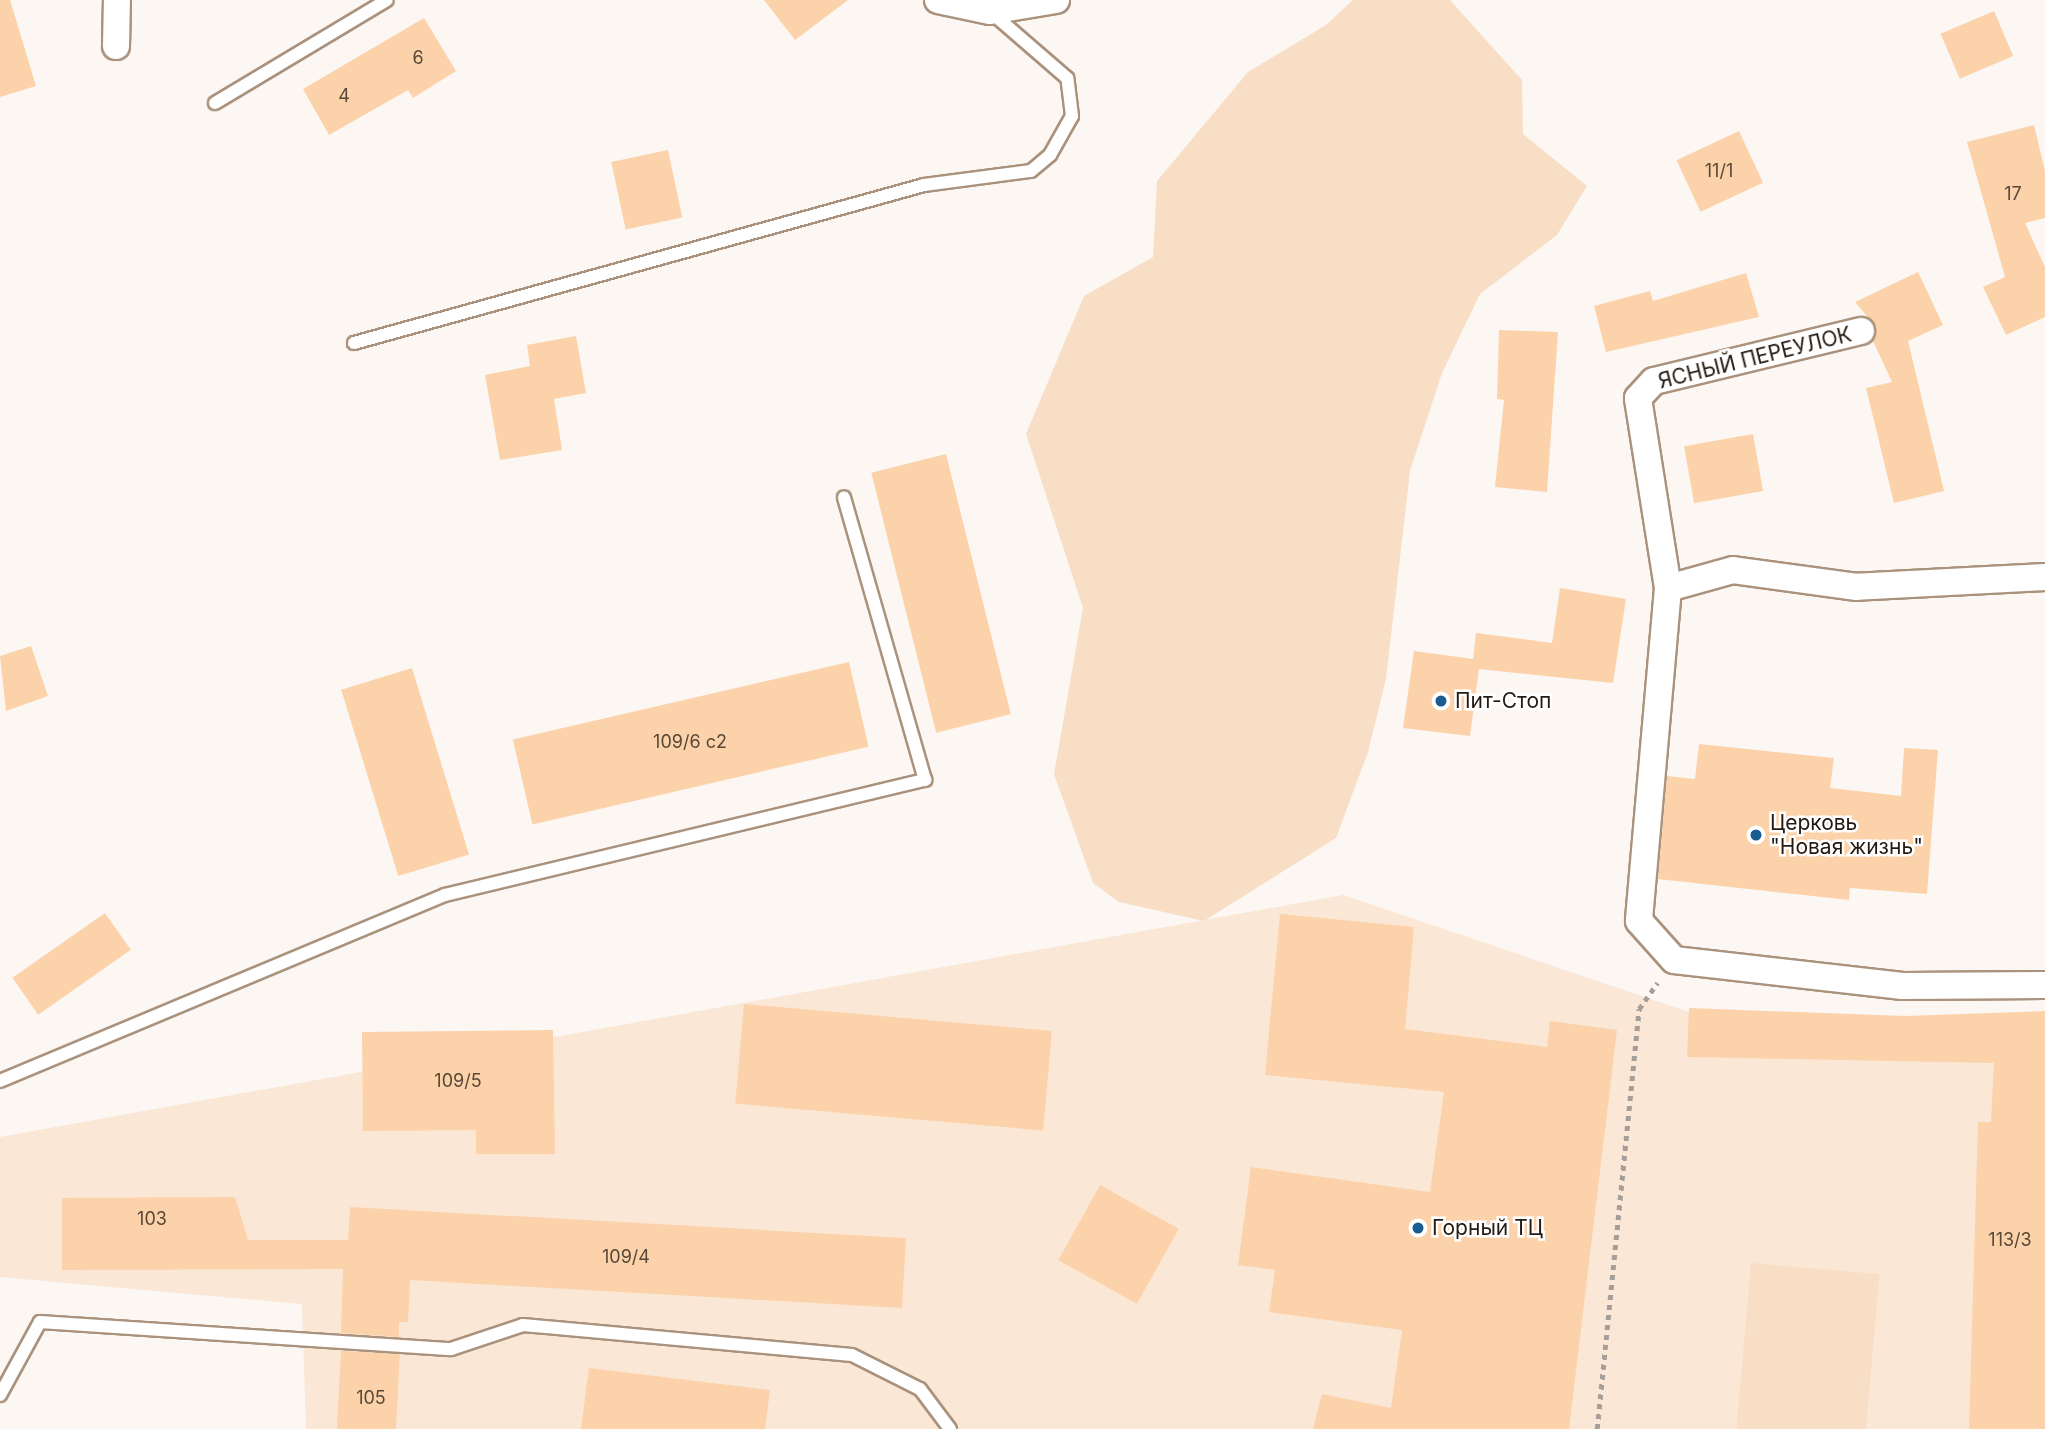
<!DOCTYPE html>
<meta charset="utf-8">
<style>
body{margin:0}
#map{position:relative;width:2045px;height:1429px;overflow:hidden;background:#fcf7f2;font-family:Inter,sans-serif}
div>[style]{position:absolute}
.built>*{inset:0;background:#fae7d6}
.green>*{inset:0;background:#f9dec6;transform-origin:0 0}
.building>*{inset:0;background:#fcd2aa;transform-origin:0 0}
.path>*{height:4.5px;margin-top:-2.25px;transform-origin:0;background:repeating-linear-gradient(90deg,#a69f99 0 5px,transparent 0 10px)}
.roads{filter:drop-shadow(2px 0 #aa927d) drop-shadow(-2px 0 #aa927d) drop-shadow(0 2px #aa927d) drop-shadow(0 -2px #aa927d)}
.lane>*{height:12px;margin:-6px;padding:0 6px;transform-origin:6px;border-radius:6px;background:#fff}
.street>*{height:26px;margin:-13px;padding:0 13px;transform-origin:13px;border-radius:13px;background:#fff}
.dots>*{width:19px;height:19px;translate:-50% -50%;box-sizing:border-box;border:4px solid #fff;border-radius:50%}
span{translate:-50% -50%;white-space:nowrap;text-align:center;line-height:1.15;-webkit-text-stroke:5px #fff;paint-order:stroke}
.number-label{font-size:18px;color:#594838}
.number-label span{-webkit-text-stroke-width:0}
.street-label{font-size:21px;color:#231a12}
.poi-label{font-size:21px;color:#231a12}
.left{translate:0 -50%;text-align:left}
</style>
<div id="map">
<div class="built">
<div style="clip-path:polygon(1343px 895px,1707px 1018px,1702px 1057px,2045px 1063px,2045px 1429px,306px 1429px,302px 1304px,0 1277px,0 1137px)"></div>
</div>
<div class="green">
<div style="clip-path:polygon(1353px 0,1450px 0,1522px 80px,1523px 134px,1587px 186px,1557px 235px,1480px 294px,1442px 373px,1410px 471px,1386px 679px,1368px 752px,1336px 838px,1204px 921px,1119px 902px,1093px 883px,1054px 774px,1083px 608px,1026px 434px,1084px 296px,1153px 257px,1157px 181px,1248px 72px,1326px 25px)"></div>
<div style="left:1751px;top:1263px;width:129px;height:167px;rotate:5deg"></div>
</div>
<div class="building">
<div style="clip-path:polygon(0 0,10px 0,36px 86px,0 97px)"></div>
<div style="clip-path:polygon(764px 0,848px 0,795px 40px)"></div>
<div style="left:1994px;top:11px;width:49px;height:58px;rotate:67deg"></div>
<div style="clip-path:polygon(424px 18px,456px 71px,413px 98px,408px 90px,329px 135px,303px 89px)"></div>
<div style="clip-path:polygon(2034px 125px,2045px 171px,2045px 218px,2025px 223px,2045px 267px,2045px 317px,2006px 335px,1983px 287px,2005px 277px,1967px 142px)"></div>
<div style="left:1739px;top:131px;width:57px;height:69px;rotate:65deg"></div>
<div style="left:668px;top:150px;width:69px;height:58px;rotate:78deg"></div>
<div style="clip-path:polygon(1918px 272px,1943px 325px,1908px 341px,1944px 491px,1894px 503px,1866px 388px,1892px 382px,1873px 341px,1876px 327px,1855px 302px)"></div>
<div style="clip-path:polygon(1746px 273px,1759px 317px,1606px 352px,1594px 306px,1650px 291px,1653px 301px)"></div>
<div style="clip-path:polygon(1499px 330px,1558px 332px,1547px 492px,1495px 487px,1504px 400px,1497px 399px)"></div>
<div style="clip-path:polygon(576px 336px,586px 393px,554px 399px,562px 450px,500px 460px,485px 375px,530px 366px,527px 345px)"></div>
<div style="left:1753px;top:434px;width:58px;height:70px;rotate:80deg"></div>
<div style="left:946px;top:454px;width:268px;height:77px;rotate:76deg"></div>
<div style="clip-path:polygon(1560px 588px,1626px 599px,1613px 683px,1479px 669px,1470px 736px,1403px 728px,1414px 651px,1473px 659px,1476px 633px,1552px 643px)"></div>
<div style="clip-path:polygon(31px 646px,48px 696px,6px 711px,0 656px)"></div>
<div style="left:849px;top:662px;width:87px;height:345px;rotate:77deg"></div>
<div style="left:412px;top:668px;width:195px;height:74px;rotate:73deg"></div>
<div style="clip-path:polygon(1699px 744px,1834px 758px,1830px 788px,1901px 796px,1904px 748px,1938px 750px,1927px 894px,1850px 888px,1849px 900px,1658px 879px,1667px 776px,1695px 779px)"></div>
<div style="left:105px;top:913px;width:45px;height:113px;rotate:55deg"></div>
<div style="clip-path:polygon(1280px 914px,1414px 927px,1405px 1029px,1547px 1047px,1550px 1021px,1617px 1030px,1569px 1429px,1313px 1429px,1322px 1394px,1391px 1408px,1402px 1330px,1269px 1312px,1275px 1270px,1238px 1265px,1251px 1167px,1430px 1192px,1444px 1092px,1265px 1075px)"></div>
<div style="left:744px;top:1004px;width:309px;height:100px;rotate:5deg"></div>
<div style="clip-path:polygon(1689px 1008px,1904px 1016px,2045px 1011px,2045px 1429px,1969px 1429px,1978px 1122px,1991px 1122px,1994px 1063px,1687px 1057px)"></div>
<div style="clip-path:polygon(553px 1030px,555px 1154px,476px 1154px,476px 1130px,363px 1131px,362px 1032px)"></div>
<div style="left:1100px;top:1185px;width:90px;height:86px;rotate:29deg"></div>
<div style="clip-path:polygon(235px 1197px,248px 1240px,348px 1240px,350px 1207px,906px 1238px,902px 1308px,410px 1280px,408px 1322px,399px 1322px,399px 1337px,341px 1333px,343px 1269px,62px 1270px,62px 1198px)"></div>
<div style="left:341px;top:1351px;width:59px;height:78px;rotate:3deg"></div>
<div style="clip-path:polygon(589px 1368px,770px 1390px,765px 1429px,581px 1429px)"></div>
</div>
<div class="path">
<div style="left:1597px;top:1429px;width:422px;rotate:-84.3deg"></div>
<div style="left:1639px;top:1009px;width:32px;rotate:-55deg"></div>
</div>
<div class="roads">
<div class="lane">
<div style="left:215px;top:103px;width:200px;rotate:-30.9deg"></div>
<div style="left:354px;top:343px;width:591px;rotate:-15.49deg"></div>
<div style="left:924px;top:185px;width:108px;rotate:-7.5deg"></div>
<div style="left:1031px;top:171px;width:25px;rotate:-40deg"></div>
<div style="left:1050px;top:155px;width:45px;rotate:-60.6deg"></div>
<div style="left:1072px;top:116px;width:38px;rotate:-97deg"></div>
<div style="left:1067px;top:78px;width:99px;rotate:-139.1deg"></div>
<div style="left:0;top:1081px;width:482px;rotate:-22.7deg"></div>
<div style="left:445px;top:895px;width:494px;rotate:-13.5deg"></div>
<div style="left:925px;top:780px;width:294px;rotate:-106deg"></div>
<div style="left:0;top:1395px;width:83px;rotate:-61.3deg"></div>
<div style="left:40px;top:1322px;width:412px;rotate:3.8deg"></div>
<div style="left:451px;top:1349px;width:76px;rotate:-18.4deg"></div>
<div style="left:523px;top:1325px;width:330px;rotate:5.2deg"></div>
<div style="left:852px;top:1355px;width:76px;rotate:26.6deg"></div>
<div style="left:920px;top:1389px;width:50px;rotate:53.1deg"></div>
</div>
<div class="street">
<div style="left:938px;top:0;width:53px;rotate:11.9deg"></div>
<div style="left:990px;top:11px;width:67px;rotate:-9.5deg"></div>
<div style="left:116px;top:46px;width:46px;rotate:-88.8deg"></div>
<div style="left:2045px;top:577px;width:188px;rotate:177deg"></div>
<div style="left:1857px;top:587px;width:125px;rotate:-172.2deg"></div>
<div style="left:1733px;top:570px;width:67px;rotate:164.5deg"></div>
<div style="left:1668px;top:588px;width:334px;rotate:95deg"></div>
<div style="left:1639px;top:921px;width:52px;rotate:48.1deg"></div>
<div style="left:1674px;top:960px;width:230px;rotate:6.5deg"></div>
<div style="left:1903px;top:986px;width:142px;rotate:-0.4deg"></div>
<div style="left:1668px;top:588px;width:192px;rotate:-99deg"></div>
<div style="left:1638px;top:398px;width:23px;rotate:-47deg"></div>
<div style="left:1654px;top:381px;width:213px;rotate:-13.6deg"></div>
</div>
</div>
<div class="dots">
<div style="left:1441px;top:701px;background:#1a5c91"></div>
<div style="left:1756px;top:835px;background:#1a5c91"></div>
<div style="left:1418px;top:1228px;background:#1a5c91"></div>
</div>
<div class="number-label">
<span style="left:418px;top:58px">6</span>
<span style="left:344px;top:96px">4</span>
<span style="left:1719px;top:171px">11/1</span>
<span style="left:2013px;top:194px">17</span>
<span style="left:690px;top:742px">109/6 с2</span>
<span style="left:458px;top:1081px">109/5</span>
<span style="left:152px;top:1219px">103</span>
<span style="left:2010px;top:1240px">113/3</span>
<span style="left:626px;top:1257px">109/4</span>
<span style="left:371px;top:1398px">105</span>
</div>
<div class="street-label">
<span style="left:1755px;top:358px;rotate:-14deg">ЯСНЫЙ ПЕРЕУЛОК</span>
</div>
<div class="poi-label">
<span class="left" style="left:1455px;top:701px">Пит-Стоп</span>
<span class="left" style="left:1770px;top:835px">Церковь<br>"Новая жизнь"</span>
<span class="left" style="left:1432px;top:1228px">Горный ТЦ</span>
</div>
</div>
